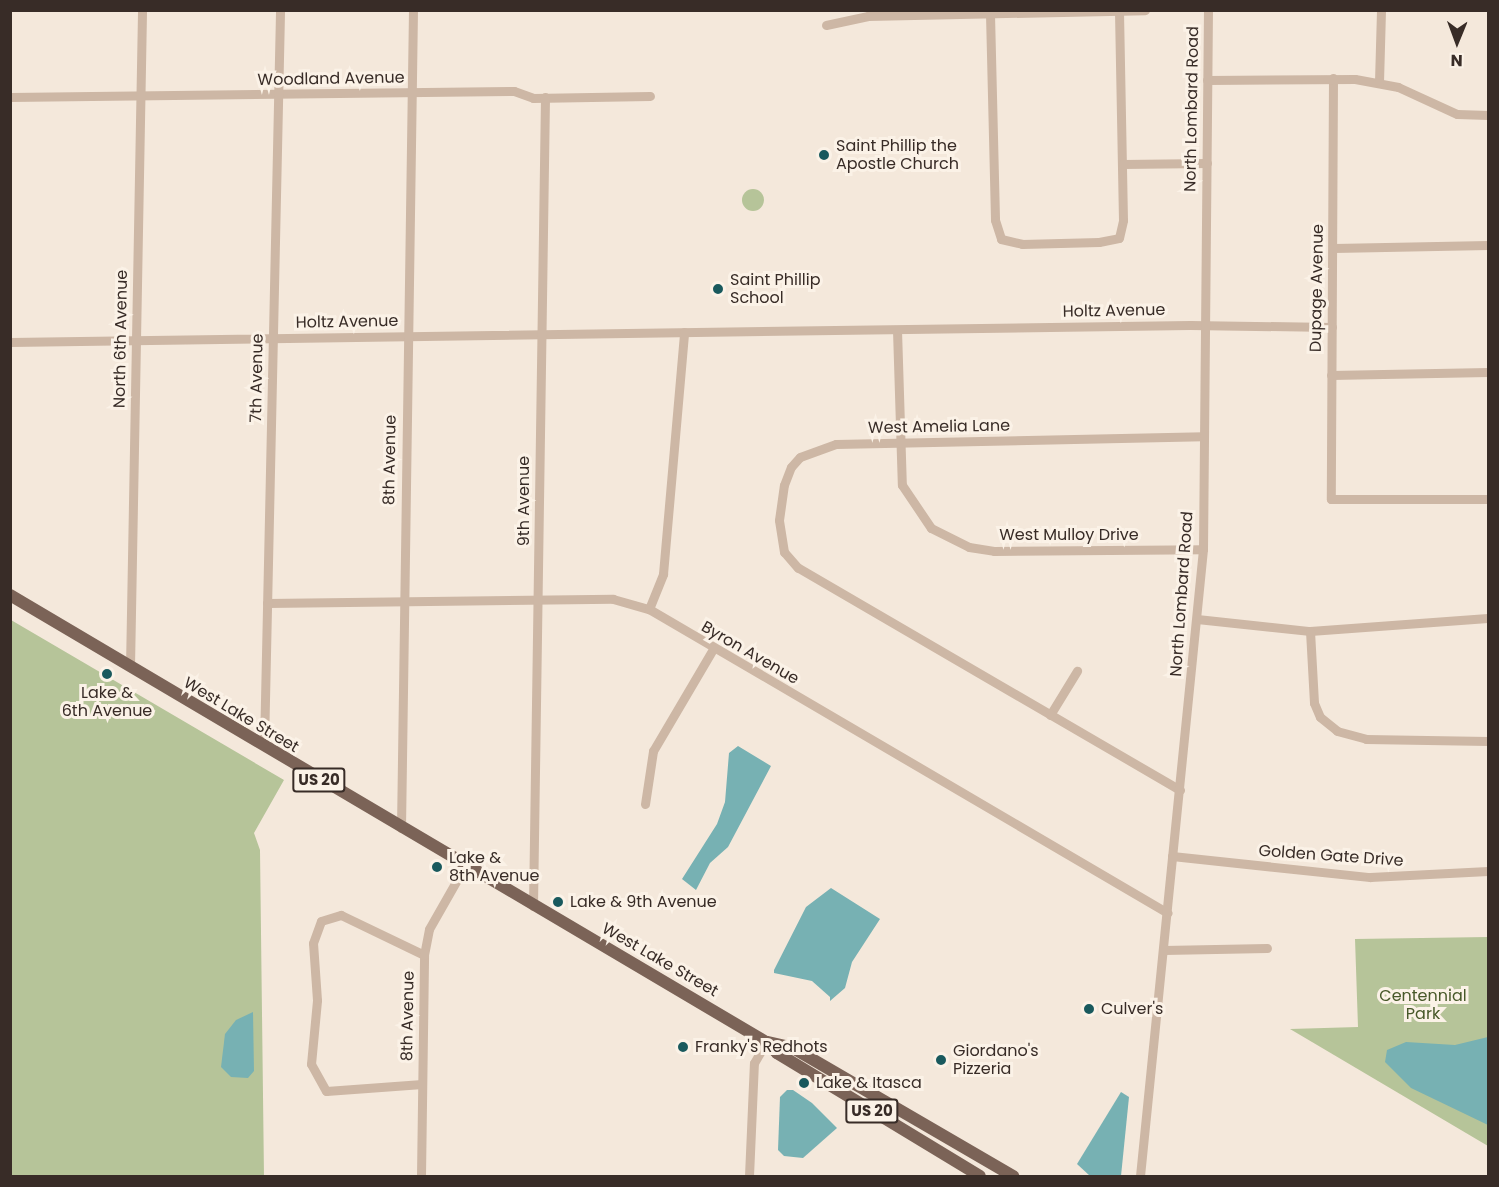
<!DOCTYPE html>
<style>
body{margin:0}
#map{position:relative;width:1499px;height:1187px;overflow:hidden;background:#f4e8db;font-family:Poppins,sans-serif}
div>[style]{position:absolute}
.green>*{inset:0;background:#b6c499}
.round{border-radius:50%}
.water>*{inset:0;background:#77b1b3}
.minor>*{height:9px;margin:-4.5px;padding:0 4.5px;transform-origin:4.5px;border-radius:4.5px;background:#cdb7a5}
.major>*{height:12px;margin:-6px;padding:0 6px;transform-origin:6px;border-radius:6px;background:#7b6357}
.dots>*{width:16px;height:16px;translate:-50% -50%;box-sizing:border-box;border:3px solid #fbf2e7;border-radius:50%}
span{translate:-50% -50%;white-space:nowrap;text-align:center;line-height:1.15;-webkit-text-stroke:6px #fbf2e7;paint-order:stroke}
.shield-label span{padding:2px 4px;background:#fbf2e7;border:2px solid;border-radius:4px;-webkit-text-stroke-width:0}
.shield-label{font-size:15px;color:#382c27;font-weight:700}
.street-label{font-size:16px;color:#382c27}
.poi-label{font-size:16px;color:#382c27}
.left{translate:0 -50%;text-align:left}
.park-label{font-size:16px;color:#475829}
.frame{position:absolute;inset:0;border:12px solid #382c27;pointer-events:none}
.north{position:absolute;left:1427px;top:12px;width:60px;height:60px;-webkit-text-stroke:4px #fbf2e7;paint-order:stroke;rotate:181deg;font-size:16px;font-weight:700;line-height:24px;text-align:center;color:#382c27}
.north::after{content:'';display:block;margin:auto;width:21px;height:27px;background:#382c27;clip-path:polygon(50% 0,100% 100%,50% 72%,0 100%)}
</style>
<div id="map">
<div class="green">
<div class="round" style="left:742px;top:189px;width:22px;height:22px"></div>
<div style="clip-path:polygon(11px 620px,284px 780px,254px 833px,260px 850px,264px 1176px,11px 1176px)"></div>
<div style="clip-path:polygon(1488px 937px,1488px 1146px,1290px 1029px,1358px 1027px,1355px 939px)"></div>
</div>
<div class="water">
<div style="clip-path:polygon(738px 746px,771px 766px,728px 847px,710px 863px,696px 890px,682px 879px,717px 824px,725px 802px,729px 753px)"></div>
<div style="clip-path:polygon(831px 888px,880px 919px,852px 962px,845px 988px,830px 1001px,830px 997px,812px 981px,774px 973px,774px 970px,806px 907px)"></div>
<div style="clip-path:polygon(253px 1012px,254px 1071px,248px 1078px,231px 1077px,221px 1067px,225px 1034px,236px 1020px)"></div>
<div style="clip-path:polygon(1488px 1037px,1488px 1125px,1411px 1088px,1385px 1062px,1387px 1050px,1406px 1042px,1455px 1045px)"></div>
<div style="clip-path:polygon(787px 1090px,793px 1090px,812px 1103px,837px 1128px,803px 1158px,784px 1156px,778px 1150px,780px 1097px)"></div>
<div style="clip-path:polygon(1121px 1092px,1129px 1097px,1121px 1176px,1090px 1176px,1077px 1164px)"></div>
</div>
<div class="minor">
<div style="left:990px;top:14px;width:206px;rotate:88.6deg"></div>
<div style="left:995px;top:220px;width:20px;rotate:72deg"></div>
<div style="left:1001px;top:239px;width:22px;rotate:13deg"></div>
<div style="left:1022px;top:244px;width:77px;rotate:-1.5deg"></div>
<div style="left:1099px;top:242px;width:20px;rotate:-11deg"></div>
<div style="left:1119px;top:238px;width:18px;rotate:-77deg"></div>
<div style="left:1123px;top:220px;width:209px;rotate:-91.1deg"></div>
<div style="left:826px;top:25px;width:43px;rotate:-12.1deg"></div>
<div style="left:868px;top:16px;width:277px;rotate:-1.2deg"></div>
<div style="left:1333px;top:78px;width:421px;rotate:90.3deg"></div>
<div style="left:1331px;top:499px;width:157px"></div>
<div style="left:1207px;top:80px;width:148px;rotate:-0.4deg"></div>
<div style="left:1355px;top:79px;width:44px;rotate:10.5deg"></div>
<div style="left:1398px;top:87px;width:65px;rotate:24.6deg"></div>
<div style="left:1457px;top:114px;width:31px;rotate:2deg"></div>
<div style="left:1379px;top:82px;width:72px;rotate:-88.4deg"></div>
<div style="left:10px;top:97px;width:504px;rotate:-0.68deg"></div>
<div style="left:514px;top:91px;width:20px;rotate:20deg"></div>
<div style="left:533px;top:98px;width:117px;rotate:-1deg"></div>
<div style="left:1123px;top:164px;width:84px;rotate:-0.7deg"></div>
<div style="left:1334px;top:248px;width:154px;rotate:-1.1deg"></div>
<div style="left:897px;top:330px;width:155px;rotate:88.2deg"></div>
<div style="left:902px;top:485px;width:52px;rotate:56deg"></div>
<div style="left:931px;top:528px;width:42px;rotate:26.6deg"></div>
<div style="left:969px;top:547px;width:25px;rotate:9deg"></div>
<div style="left:994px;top:551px;width:209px;rotate:-0.5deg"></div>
<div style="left:10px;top:342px;width:1180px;rotate:-0.83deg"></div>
<div style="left:1190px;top:325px;width:142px;rotate:0.8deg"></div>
<div style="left:1331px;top:375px;width:157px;rotate:-1.1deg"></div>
<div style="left:267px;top:603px;width:346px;rotate:-0.7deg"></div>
<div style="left:613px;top:599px;width:37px;rotate:16deg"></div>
<div style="left:649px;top:609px;width:601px;rotate:30.36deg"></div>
<div style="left:649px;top:609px;width:38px;rotate:-68deg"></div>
<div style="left:663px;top:574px;width:243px;rotate:-85deg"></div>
<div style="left:1197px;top:619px;width:114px;rotate:6.1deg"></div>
<div style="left:1310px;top:631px;width:178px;rotate:-4.2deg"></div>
<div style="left:1310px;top:631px;width:72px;rotate:86.8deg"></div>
<div style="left:1314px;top:703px;width:15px;rotate:67deg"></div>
<div style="left:1320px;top:717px;width:22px;rotate:39deg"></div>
<div style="left:1337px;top:731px;width:30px;rotate:15deg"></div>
<div style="left:1366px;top:739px;width:122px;rotate:0.9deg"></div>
<div style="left:130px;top:667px;width:657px;rotate:-88.95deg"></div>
<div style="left:1050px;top:715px;width:52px;rotate:-58.5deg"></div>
<div style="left:264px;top:746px;width:736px;rotate:-88.75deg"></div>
<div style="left:1180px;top:790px;width:442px;rotate:-149.8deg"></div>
<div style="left:798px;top:568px;width:21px;rotate:-131deg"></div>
<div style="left:784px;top:552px;width:32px;rotate:-99deg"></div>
<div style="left:779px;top:520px;width:35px;rotate:-82deg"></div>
<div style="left:784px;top:485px;width:19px;rotate:-69deg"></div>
<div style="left:791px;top:467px;width:13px;rotate:-48deg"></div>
<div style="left:800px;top:457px;width:38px;rotate:-20deg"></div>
<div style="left:836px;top:444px;width:367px;rotate:-1.2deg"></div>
<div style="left:645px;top:804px;width:54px;rotate:-81.4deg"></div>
<div style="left:653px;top:751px;width:118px;rotate:-59.5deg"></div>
<div style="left:401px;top:828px;width:818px;rotate:-89.16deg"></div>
<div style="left:1172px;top:856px;width:199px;rotate:6.1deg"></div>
<div style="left:1370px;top:877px;width:118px;rotate:-2.9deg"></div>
<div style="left:533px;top:906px;width:809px;rotate:-89.15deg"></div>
<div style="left:1164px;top:950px;width:103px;rotate:-1.1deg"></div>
<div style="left:422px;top:1084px;width:96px;rotate:175.8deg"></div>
<div style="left:326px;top:1091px;width:31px;rotate:-119deg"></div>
<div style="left:311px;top:1064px;width:64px;rotate:-84.6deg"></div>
<div style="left:317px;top:1000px;width:57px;rotate:-94deg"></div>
<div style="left:313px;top:943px;width:23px;rotate:-70deg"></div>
<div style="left:321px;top:921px;width:21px;rotate:-17deg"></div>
<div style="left:341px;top:915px;width:92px;rotate:25.7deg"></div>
<div style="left:421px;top:1176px;width:221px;rotate:-89.2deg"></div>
<div style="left:424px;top:955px;width:26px;rotate:-79deg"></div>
<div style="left:429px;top:929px;width:73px;rotate:-60.3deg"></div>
<div style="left:749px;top:1176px;width:113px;rotate:-87.5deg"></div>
<div style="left:754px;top:1063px;width:24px;rotate:-60deg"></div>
<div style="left:1140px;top:1176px;width:630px;rotate:-84.26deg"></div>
<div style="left:1203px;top:549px;width:539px;rotate:-89.47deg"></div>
</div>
<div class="major">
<div style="left:10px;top:595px;width:878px;rotate:30.59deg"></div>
<div style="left:766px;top:1042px;width:16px;rotate:45deg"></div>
<div style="left:777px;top:1053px;width:237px;rotate:31.2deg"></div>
<div style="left:768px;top:1042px;width:26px;rotate:13deg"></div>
<div style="left:793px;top:1048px;width:255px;rotate:30.2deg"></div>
</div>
<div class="dots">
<div style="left:824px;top:155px;background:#19595d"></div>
<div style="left:718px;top:289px;background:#19595d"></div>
<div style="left:107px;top:674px;background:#19595d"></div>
<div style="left:437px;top:867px;background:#19595d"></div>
<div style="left:558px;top:902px;background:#19595d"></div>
<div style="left:1089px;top:1009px;background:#19595d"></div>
<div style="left:683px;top:1047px;background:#19595d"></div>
<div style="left:941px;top:1060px;background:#19595d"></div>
<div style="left:804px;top:1083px;background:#19595d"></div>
</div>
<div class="shield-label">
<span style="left:319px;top:780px">US 20</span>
<span style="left:872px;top:1111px">US 20</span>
</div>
<div class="street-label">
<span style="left:331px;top:79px;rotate:-1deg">Woodland Avenue</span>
<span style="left:1192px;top:109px;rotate:-89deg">North Lombard Road</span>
<span style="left:1317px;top:288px;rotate:-89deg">Dupage Avenue</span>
<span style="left:1114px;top:311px;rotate:-1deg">Holtz Avenue</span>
<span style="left:347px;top:322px;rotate:-1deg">Holtz Avenue</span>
<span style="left:121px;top:339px;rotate:-89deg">North 6th Avenue</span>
<span style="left:257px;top:378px;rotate:-89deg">7th Avenue</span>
<span style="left:939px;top:427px;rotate:-1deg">West Amelia Lane</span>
<span style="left:390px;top:460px;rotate:-89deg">8th Avenue</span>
<span style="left:524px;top:501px;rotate:-90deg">9th Avenue</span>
<span style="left:1069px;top:535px">West Mulloy Drive</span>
<span style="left:1182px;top:594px;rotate:-86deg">North Lombard Road</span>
<span style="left:750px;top:653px;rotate:30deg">Byron Avenue</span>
<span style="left:241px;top:715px;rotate:31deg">West Lake Street</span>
<span style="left:1331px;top:856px;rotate:4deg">Golden Gate Drive</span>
<span style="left:660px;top:960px;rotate:30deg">West Lake Street</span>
<span style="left:408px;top:1016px;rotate:-89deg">8th Avenue</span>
</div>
<div class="poi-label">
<span class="left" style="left:836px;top:155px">Saint Phillip the<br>Apostle Church</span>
<span class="left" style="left:730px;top:289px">Saint Phillip<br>School</span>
<span style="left:107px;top:702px">Lake &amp;<br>6th Avenue</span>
<span class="left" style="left:449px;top:867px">Lake &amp;<br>8th Avenue</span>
<span class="left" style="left:570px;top:902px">Lake &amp; 9th Avenue</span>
<span class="left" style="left:1101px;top:1009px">Culver's</span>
<span class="left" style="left:695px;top:1047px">Franky's Redhots</span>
<span class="left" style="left:953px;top:1060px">Giordano's<br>Pizzeria</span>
<span class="left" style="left:816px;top:1083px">Lake &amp; Itasca</span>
</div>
<div class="park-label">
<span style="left:1423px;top:1005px">Centennial<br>Park</span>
</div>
<div class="frame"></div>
<div class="north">N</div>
</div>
